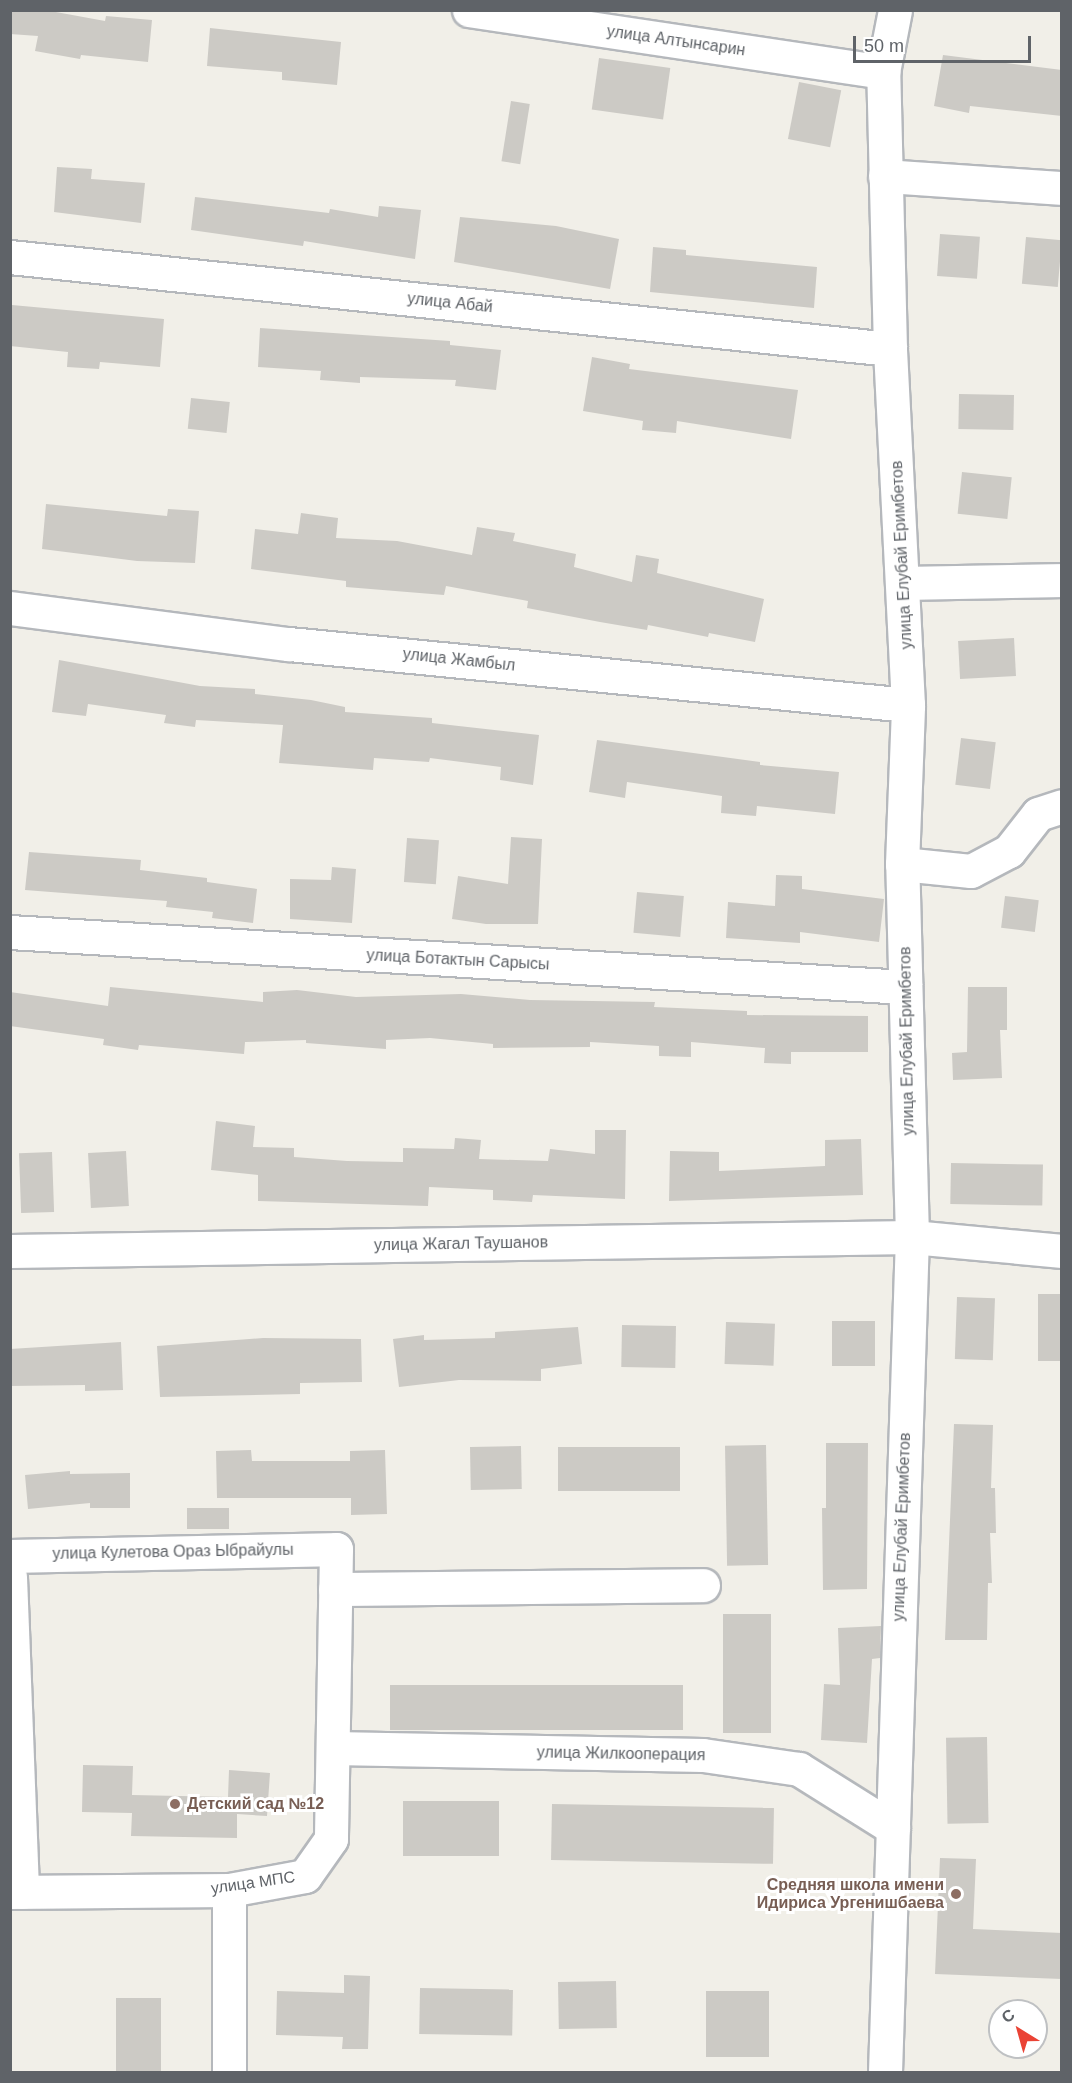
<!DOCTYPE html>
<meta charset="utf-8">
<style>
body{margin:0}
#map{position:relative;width:1072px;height:2083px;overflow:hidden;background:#f1efe8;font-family:Helvetica,sans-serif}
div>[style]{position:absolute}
.building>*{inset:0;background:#cccac5;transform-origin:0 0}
.roads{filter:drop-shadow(2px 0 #b5b8bc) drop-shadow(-2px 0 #b5b8bc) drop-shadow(0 2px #b5b8bc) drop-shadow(0 -2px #b5b8bc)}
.minor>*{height:33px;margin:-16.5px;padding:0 16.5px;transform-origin:16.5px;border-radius:16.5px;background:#fff}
.dots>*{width:16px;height:16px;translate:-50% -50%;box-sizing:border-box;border:3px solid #fff;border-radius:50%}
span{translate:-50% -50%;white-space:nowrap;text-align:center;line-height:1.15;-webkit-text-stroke:6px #fff;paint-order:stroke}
.street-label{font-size:16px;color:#5f6368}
.education-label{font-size:16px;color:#785e54;font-weight:700}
.left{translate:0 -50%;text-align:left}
.right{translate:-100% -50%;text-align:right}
.frame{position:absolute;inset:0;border:12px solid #5f6368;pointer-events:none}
.north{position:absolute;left:988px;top:1999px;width:60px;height:60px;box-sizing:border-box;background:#fff;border:2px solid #bfc1c3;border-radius:50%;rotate:323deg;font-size:16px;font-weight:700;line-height:24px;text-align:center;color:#5f6368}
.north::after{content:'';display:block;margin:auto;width:21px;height:27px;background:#ea4335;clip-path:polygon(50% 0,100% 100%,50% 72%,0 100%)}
.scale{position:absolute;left:853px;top:36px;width:178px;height:27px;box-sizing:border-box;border:3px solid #5f6368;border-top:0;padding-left:8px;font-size:18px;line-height:21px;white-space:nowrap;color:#5f6368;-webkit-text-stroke:4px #fff;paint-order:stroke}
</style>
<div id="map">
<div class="building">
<div style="clip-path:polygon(10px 10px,45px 10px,105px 21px,106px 16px,152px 20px,148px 62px,81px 55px,80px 59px,35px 51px,38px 36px,10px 34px)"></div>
<div style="clip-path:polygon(210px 28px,341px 42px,337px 85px,282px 80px,282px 72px,207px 66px)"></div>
<div style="clip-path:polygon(943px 55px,1062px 70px,1062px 116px,970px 106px,969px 113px,934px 106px)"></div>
<div style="left:599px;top:58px;width:72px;height:52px;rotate:8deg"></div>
<div style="left:799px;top:82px;width:43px;height:58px;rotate:11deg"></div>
<div style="left:511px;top:101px;width:19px;height:61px;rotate:9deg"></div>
<div style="clip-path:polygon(57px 167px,92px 169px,91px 179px,145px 183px,141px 223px,54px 212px)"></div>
<div style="clip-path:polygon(195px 197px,329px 213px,330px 209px,378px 217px,379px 206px,421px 210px,415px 259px,304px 241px,303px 246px,191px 230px)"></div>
<div style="clip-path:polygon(460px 217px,556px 226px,619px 239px,610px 289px,454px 262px)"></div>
<div style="left:940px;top:234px;width:40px;height:42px;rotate:4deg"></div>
<div style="left:1026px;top:237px;width:36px;height:47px;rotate:5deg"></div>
<div style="clip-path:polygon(653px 247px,686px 250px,686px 255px,817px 267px,814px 308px,650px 292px)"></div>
<div style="clip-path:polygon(12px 305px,164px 319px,160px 367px,100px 362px,99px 369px,67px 367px,68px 352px,10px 346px)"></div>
<div style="clip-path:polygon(260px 328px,450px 341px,450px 345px,501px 350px,496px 390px,455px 386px,456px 380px,360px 377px,360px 383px,320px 380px,321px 371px,258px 367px)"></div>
<div style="clip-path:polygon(592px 357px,630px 364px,629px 369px,798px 390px,791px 439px,677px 421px,676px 433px,642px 430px,643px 421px,583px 411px)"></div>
<div style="left:959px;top:394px;width:55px;height:35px;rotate:1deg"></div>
<div style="left:191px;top:398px;width:39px;height:31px;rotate:6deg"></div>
<div style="left:962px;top:472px;width:50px;height:42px;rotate:6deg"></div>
<div style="clip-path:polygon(46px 504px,167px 516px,168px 509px,199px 511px,195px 563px,137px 561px,42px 549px)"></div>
<div style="clip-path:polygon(301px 513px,338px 518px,336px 538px,397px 541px,472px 555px,477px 527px,515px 533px,513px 541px,576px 554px,574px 567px,632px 582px,636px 555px,659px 559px,657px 573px,764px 599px,755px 642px,709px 633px,708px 637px,648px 625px,647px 630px,600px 622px,527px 608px,528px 601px,446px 586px,444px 595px,346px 587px,346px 581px,251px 569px,255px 529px,298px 534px)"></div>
<div style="left:1014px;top:638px;width:38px;height:56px;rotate:87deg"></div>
<div style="clip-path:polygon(59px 660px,200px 686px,255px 689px,255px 694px,311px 700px,345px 707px,345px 712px,432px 718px,432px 723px,539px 735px,533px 785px,500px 780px,501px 767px,430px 758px,429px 762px,374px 758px,373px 770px,279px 763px,283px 725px,196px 720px,195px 727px,164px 723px,166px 715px,88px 704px,86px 716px,52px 712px)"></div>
<div style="left:961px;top:738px;width:35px;height:47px;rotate:7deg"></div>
<div style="clip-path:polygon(597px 740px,760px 762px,760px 765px,839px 772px,835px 814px,757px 806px,756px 816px,721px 813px,722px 796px,627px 782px,625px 798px,589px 792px)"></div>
<div style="clip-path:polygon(511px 837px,542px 839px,538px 924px,486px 924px,452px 919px,458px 876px,508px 884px)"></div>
<div style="left:407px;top:838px;width:32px;height:44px;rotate:4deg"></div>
<div style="clip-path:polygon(29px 852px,141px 860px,140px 870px,207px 878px,207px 882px,257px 889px,253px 923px,212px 918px,213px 912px,166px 907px,167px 901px,25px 890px)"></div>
<div style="clip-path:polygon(332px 867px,356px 869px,352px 923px,290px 919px,290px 879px,331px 880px)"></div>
<div style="clip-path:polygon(776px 875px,802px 876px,802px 889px,884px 899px,879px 942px,800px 932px,800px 943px,726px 938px,728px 902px,775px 906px)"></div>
<div style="left:637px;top:892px;width:47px;height:41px;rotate:5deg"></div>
<div style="left:1005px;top:896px;width:34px;height:32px;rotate:7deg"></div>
<div style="clip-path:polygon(110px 987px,263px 1002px,263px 992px,297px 990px,356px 997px,461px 994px,530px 1000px,655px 1002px,654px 1007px,747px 1011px,747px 1015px,868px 1016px,868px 1052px,791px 1052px,791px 1064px,764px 1063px,765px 1048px,691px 1042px,691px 1057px,659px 1056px,659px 1046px,590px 1042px,590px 1047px,493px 1048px,493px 1044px,430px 1038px,386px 1040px,386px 1049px,306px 1043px,306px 1040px,245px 1042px,244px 1054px,139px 1045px,138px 1050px,103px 1045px,104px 1039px,10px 1026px,10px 992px,108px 1006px)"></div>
<div style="clip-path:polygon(968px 987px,1007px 987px,1007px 1030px,1000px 1030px,1002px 1078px,953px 1080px,952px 1053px,967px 1052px)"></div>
<div style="clip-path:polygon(216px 1121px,255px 1126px,253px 1147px,294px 1148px,294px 1157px,347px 1161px,403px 1162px,403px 1148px,454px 1149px,455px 1138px,481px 1140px,479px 1159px,548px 1161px,550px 1149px,595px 1154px,595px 1130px,626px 1130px,625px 1199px,533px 1195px,532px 1202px,493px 1200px,493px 1190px,429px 1187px,428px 1206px,258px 1201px,258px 1175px,211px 1170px)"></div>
<div style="clip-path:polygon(861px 1139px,863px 1195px,669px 1201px,670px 1151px,719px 1152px,719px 1171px,825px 1166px,825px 1140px)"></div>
<div style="left:126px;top:1151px;width:55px;height:38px;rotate:87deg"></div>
<div style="left:52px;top:1152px;width:60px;height:33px;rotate:88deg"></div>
<div style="left:951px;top:1163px;width:92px;height:41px;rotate:1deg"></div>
<div style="left:1038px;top:1294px;width:24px;height:67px"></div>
<div style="left:957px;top:1297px;width:38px;height:62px;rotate:2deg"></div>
<div style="left:832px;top:1321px;width:43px;height:45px"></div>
<div style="left:726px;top:1322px;width:49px;height:42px;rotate:2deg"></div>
<div style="left:622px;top:1325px;width:54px;height:42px;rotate:1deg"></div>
<div style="clip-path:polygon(578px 1327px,582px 1364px,541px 1369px,541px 1381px,459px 1380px,399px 1387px,393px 1339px,424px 1335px,424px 1340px,495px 1338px,495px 1332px)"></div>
<div style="clip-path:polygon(263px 1338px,361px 1339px,362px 1382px,300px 1383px,300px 1394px,160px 1397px,157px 1346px)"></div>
<div style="clip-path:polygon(121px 1342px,123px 1390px,85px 1391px,85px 1385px,10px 1386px,10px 1349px)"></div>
<div style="clip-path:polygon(954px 1424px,993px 1425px,991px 1488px,995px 1488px,996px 1533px,990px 1533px,992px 1583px,988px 1583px,987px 1640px,945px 1640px)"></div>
<div style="clip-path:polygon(826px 1443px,868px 1443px,867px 1589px,823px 1590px,822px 1508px,826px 1508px)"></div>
<div style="left:766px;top:1445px;width:120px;height:41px;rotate:89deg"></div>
<div style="left:521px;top:1446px;width:43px;height:51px;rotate:89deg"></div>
<div style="left:558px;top:1447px;width:122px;height:44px"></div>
<div style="clip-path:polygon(251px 1450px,252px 1461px,350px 1461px,350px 1451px,385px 1450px,387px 1514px,351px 1515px,351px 1498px,217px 1498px,216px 1451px)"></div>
<div style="clip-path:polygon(70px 1471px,70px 1474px,130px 1473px,130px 1508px,90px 1508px,90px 1503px,28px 1509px,25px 1475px)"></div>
<div style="left:229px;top:1508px;width:21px;height:42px;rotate:90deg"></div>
<div style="left:771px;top:1614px;width:119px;height:48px;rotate:90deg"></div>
<div style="clip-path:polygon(881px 1626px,880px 1658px,872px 1659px,867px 1743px,821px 1740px,824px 1684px,840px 1685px,838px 1628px)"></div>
<div style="left:390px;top:1685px;width:293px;height:45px"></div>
<div style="left:987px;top:1737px;width:86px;height:41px;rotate:89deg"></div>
<div style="clip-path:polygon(83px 1765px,133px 1766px,132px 1795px,228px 1797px,229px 1770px,270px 1773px,267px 1816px,237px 1814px,237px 1838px,131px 1836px,132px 1813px,82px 1812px)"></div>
<div style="left:403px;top:1801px;width:96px;height:55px"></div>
<div style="left:552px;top:1804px;width:222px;height:56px;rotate:1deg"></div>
<div style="clip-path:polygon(940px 1858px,976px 1859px,973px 1929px,1062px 1933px,1062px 1979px,935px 1974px)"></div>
<div style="clip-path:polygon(344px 1975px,370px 1976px,368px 2049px,342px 2049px,343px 2037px,276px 2035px,277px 1991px,344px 1993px)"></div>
<div style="left:616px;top:1981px;width:47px;height:58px;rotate:89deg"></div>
<div style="left:420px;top:1988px;width:93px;height:46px;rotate:1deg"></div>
<div style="left:706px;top:1991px;width:63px;height:66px"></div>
<div style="left:116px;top:1998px;width:45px;height:75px"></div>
</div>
<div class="roads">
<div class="minor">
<div style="left:469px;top:10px;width:419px;rotate:8.5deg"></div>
<div style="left:885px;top:176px;width:177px;rotate:3.9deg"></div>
<div style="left:10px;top:257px;width:885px;rotate:5.97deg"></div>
<div style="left:905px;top:583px;width:157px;rotate:-1.1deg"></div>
<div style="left:10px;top:608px;width:281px;rotate:7.4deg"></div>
<div style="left:289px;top:644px;width:622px;rotate:5.63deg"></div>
<div style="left:902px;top:864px;width:69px;rotate:5.8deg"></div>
<div style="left:971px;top:871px;width:43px;rotate:-27.8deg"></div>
<div style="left:1009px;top:851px;width:47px;rotate:-51.9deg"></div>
<div style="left:1038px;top:814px;width:25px;rotate:-18deg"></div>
<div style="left:10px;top:932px;width:897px;rotate:3.52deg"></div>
<div style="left:10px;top:1251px;width:902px;rotate:-0.89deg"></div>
<div style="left:912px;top:1237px;width:151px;rotate:5.3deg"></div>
<div style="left:10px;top:1556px;width:326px;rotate:-1.2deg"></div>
<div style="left:336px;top:1549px;width:290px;rotate:91deg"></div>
<div style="left:331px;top:1839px;width:45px;rotate:125.1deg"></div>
<div style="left:305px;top:1876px;width:77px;rotate:169.6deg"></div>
<div style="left:229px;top:1890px;width:219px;rotate:179.5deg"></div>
<div style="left:10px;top:1577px;width:315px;rotate:87.8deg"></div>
<div style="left:335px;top:1589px;width:368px;rotate:-0.6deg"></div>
<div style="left:333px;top:1748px;width:370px;rotate:1.1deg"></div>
<div style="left:703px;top:1755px;width:97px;rotate:8.3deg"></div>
<div style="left:799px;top:1769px;width:111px;rotate:32.1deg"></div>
<div style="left:229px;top:1890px;width:182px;rotate:90deg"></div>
<div style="left:885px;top:2072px;width:835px;rotate:-88.15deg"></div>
<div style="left:912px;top:1237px;width:373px;rotate:-91.5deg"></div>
<div style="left:902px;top:864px;width:159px;rotate:-87.8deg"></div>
<div style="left:908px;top:705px;width:356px;rotate:-92.9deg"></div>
<div style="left:890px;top:349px;width:277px;rotate:-91.4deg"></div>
<div style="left:883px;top:72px;width:63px;rotate:-79deg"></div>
</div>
</div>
<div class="dots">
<div style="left:175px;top:1804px;background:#8d6e63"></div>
<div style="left:956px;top:1894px;background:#8d6e63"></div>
</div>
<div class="street-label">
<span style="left:676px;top:41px;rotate:8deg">улица Алтынсарин</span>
<span style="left:450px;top:303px;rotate:6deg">улица Абай</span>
<span style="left:902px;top:555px;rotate:-93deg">улица Елубай Еримбетов</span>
<span style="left:459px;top:660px;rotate:6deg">улица Жамбыл</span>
<span style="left:458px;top:960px;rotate:3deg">улица Ботактын Сарысы</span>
<span style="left:907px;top:1041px;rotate:-91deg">улица Елубай Еримбетов</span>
<span style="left:461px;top:1244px;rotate:-1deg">улица Жагал Таушанов</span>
<span style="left:902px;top:1527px;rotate:-88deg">улица Елубай Еримбетов</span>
<span style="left:173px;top:1552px;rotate:-1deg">улица Кулетова Ораз Ыбрайулы</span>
<span style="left:621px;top:1754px;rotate:1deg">улица Жилкооперация</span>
<span style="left:253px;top:1883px;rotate:-8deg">улица МПС</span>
</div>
<div class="education-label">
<span class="left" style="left:187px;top:1804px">Детский сад №12</span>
<span class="right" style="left:944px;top:1894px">Средняя школа имени<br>Идириса Ургенишбаева</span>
</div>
<div class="frame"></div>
<div class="north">С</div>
<div class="scale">50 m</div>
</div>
